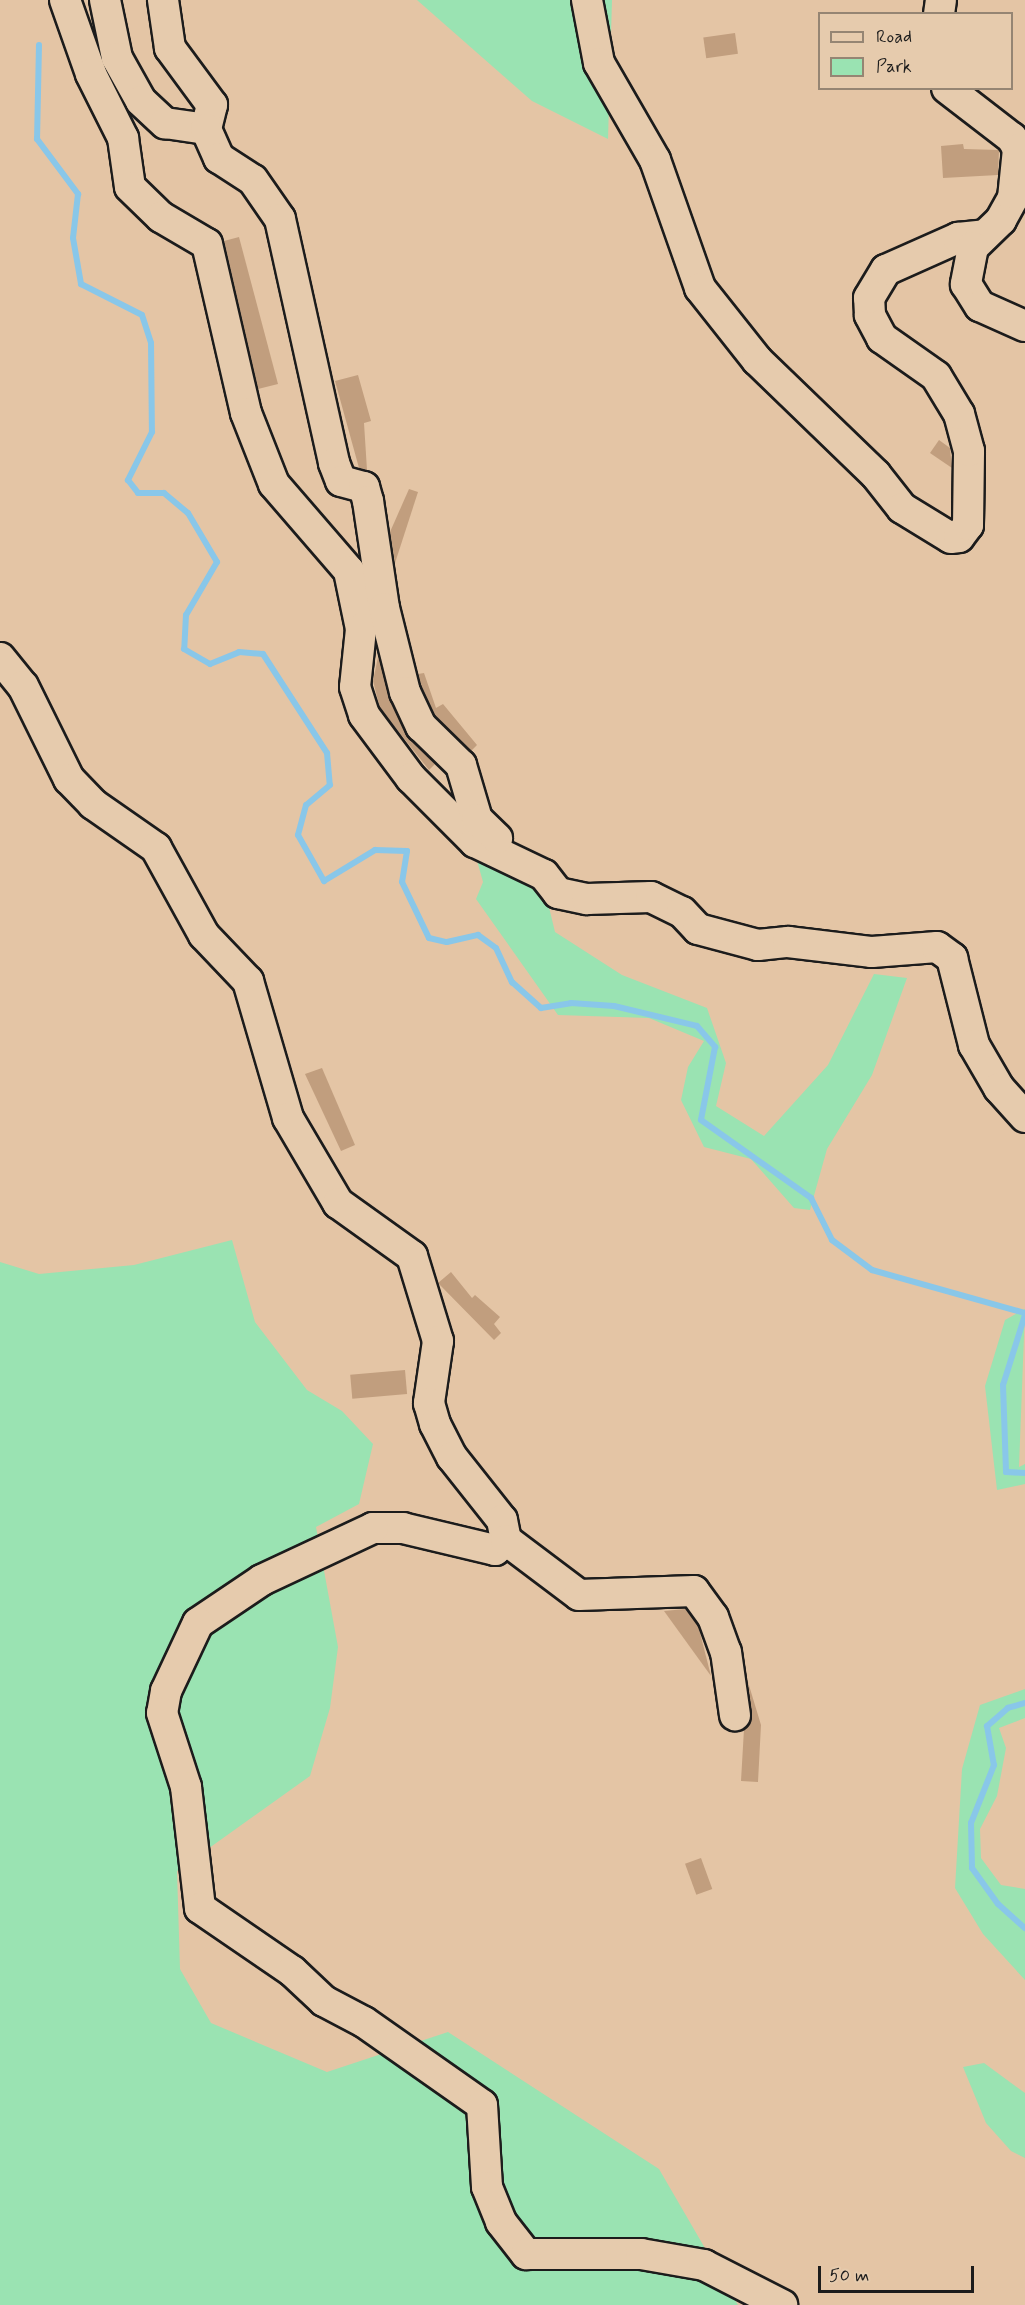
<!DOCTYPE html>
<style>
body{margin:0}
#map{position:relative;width:1025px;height:2305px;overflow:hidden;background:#e4c5a5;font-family:Mynerve,sans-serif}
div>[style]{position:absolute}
.green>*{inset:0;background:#9ae3b2}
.stream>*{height:6px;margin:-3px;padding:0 3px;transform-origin:3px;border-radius:3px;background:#89c7e9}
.building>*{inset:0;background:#c19e7e;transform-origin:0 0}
.roads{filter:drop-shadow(2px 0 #1c1c1c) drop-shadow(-2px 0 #1c1c1c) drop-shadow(0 2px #1c1c1c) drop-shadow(0 -2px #1c1c1c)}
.minor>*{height:30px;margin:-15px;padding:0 15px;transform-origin:15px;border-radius:15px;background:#e6cbad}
span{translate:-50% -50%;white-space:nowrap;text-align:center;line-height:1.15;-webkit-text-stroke:4.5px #e6cbad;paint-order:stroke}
.legend{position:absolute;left:818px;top:12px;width:195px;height:78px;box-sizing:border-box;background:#e6cbad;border:2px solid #958573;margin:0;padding:8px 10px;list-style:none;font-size:18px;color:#1c1c1c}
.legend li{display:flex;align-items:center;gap:12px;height:30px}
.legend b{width:30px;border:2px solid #958573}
.scale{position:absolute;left:818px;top:2266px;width:156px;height:27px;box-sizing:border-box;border:3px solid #1c1c1c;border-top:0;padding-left:8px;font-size:18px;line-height:21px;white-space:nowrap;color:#1c1c1c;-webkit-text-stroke:4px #e6cbad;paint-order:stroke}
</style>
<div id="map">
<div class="green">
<div style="clip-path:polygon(417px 0,612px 0,608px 139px,532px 101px)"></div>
<div style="clip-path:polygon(476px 857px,522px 876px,547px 899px,555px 932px,622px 975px,707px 1008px,726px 1063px,716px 1106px,764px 1136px,828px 1065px,874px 974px,907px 978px,872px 1075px,827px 1149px,810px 1210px,794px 1208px,751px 1159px,704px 1147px,681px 1100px,688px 1067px,704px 1041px,649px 1018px,558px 1015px,476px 899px,483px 882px)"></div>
<div style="clip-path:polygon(232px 1240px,255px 1322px,307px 1390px,342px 1411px,373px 1444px,359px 1504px,316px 1527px,338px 1647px,330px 1708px,310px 1776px,177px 1871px,180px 1969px,211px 2023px,327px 2072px,448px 2032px,659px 2169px,738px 2305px,0 2305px,0 1262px,39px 1274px,134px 1265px)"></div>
<div style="clip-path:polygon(1025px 1309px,1019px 1467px,1025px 1464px,1025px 1484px,997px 1490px,985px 1386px,1005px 1320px)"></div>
<div style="clip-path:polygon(1025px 1689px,1025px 1718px,999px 1728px,1006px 1748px,997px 1796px,980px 1829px,981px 1858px,1001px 1885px,1025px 1889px,1025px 1980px,983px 1934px,955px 1888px,962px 1769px,980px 1705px)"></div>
<div style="clip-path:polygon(984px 2063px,1025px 2093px,1025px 2158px,1011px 2151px,986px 2123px,963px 2067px)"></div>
</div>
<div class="stream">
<div style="left:39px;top:45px;width:94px;rotate:91.2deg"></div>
<div style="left:37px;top:139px;width:69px;rotate:53.3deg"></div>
<div style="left:78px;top:194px;width:44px;rotate:96.5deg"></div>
<div style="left:73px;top:238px;width:47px;rotate:80.1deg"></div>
<div style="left:81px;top:284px;width:68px;rotate:26.9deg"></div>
<div style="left:142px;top:315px;width:29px;rotate:72deg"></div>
<div style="left:151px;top:343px;width:89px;rotate:89.4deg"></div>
<div style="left:152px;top:432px;width:54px;rotate:116.6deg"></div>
<div style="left:128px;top:480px;width:16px;rotate:52deg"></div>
<div style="left:138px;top:493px;width:26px"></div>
<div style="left:164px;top:493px;width:31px;rotate:40deg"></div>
<div style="left:188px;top:513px;width:57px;rotate:59.4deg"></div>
<div style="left:217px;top:562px;width:61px;rotate:120.3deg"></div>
<div style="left:186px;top:615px;width:34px;rotate:93deg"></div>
<div style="left:184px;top:649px;width:30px;rotate:30deg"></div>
<div style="left:210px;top:664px;width:31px;rotate:-22deg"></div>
<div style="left:239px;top:652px;width:24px;rotate:5deg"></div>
<div style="left:263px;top:654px;width:118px;rotate:57.1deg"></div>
<div style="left:327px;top:753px;width:32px;rotate:85deg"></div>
<div style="left:330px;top:785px;width:31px;rotate:140deg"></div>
<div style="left:306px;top:805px;width:31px;rotate:105deg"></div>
<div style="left:298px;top:835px;width:53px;rotate:60.5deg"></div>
<div style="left:324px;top:881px;width:60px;rotate:-31.3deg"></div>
<div style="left:375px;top:850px;width:32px;rotate:2deg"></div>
<div style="left:407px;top:851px;width:31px;rotate:99deg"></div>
<div style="left:402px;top:882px;width:62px;rotate:64.3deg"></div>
<div style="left:429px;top:938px;width:18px;rotate:13deg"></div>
<div style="left:447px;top:942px;width:32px;rotate:-13deg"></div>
<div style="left:478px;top:935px;width:22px;rotate:36deg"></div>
<div style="left:496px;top:948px;width:38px;rotate:65deg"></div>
<div style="left:512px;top:982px;width:39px;rotate:42deg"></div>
<div style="left:541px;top:1008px;width:30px;rotate:-9deg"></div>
<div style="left:571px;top:1003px;width:43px;rotate:4deg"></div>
<div style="left:614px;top:1006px;width:85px;rotate:13.5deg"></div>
<div style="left:697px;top:1026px;width:28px;rotate:49deg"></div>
<div style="left:715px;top:1047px;width:74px;rotate:100.9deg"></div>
<div style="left:701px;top:1120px;width:135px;rotate:35.3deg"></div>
<div style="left:811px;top:1198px;width:47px;rotate:63.4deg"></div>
<div style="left:832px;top:1240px;width:50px;rotate:36.9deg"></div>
<div style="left:872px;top:1270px;width:159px;rotate:15.7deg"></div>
<div style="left:1025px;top:1315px;width:73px;rotate:107.4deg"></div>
<div style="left:1003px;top:1385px;width:87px;rotate:88deg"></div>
<div style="left:1006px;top:1472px;width:19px;rotate:3deg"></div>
<div style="left:1025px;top:1703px;width:18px;rotate:164deg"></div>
<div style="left:1008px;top:1708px;width:28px;rotate:139deg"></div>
<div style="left:987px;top:1726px;width:40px;rotate:80deg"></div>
<div style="left:994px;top:1765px;width:62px;rotate:111.6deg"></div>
<div style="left:971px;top:1823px;width:45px;rotate:88.7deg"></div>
<div style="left:972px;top:1868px;width:44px;rotate:54.2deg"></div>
<div style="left:998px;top:1904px;width:36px;rotate:42deg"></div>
</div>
<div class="building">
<div style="left:735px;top:33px;width:21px;height:32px;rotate:82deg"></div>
<div style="clip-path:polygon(963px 144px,964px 149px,999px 150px,998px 175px,943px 178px,941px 146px)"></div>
<div style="clip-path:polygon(239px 237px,278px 384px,258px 389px,224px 241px)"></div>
<div style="clip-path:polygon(358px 375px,371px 421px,364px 423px,367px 470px,359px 468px,335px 381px)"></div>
<div style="clip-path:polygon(939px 440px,950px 448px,952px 468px,930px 453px)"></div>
<div style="clip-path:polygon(409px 489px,418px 492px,395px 563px,390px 532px)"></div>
<div style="clip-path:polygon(378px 657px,405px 733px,435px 764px,429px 770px,380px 708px,373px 681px)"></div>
<div style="clip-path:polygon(424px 673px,436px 708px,443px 704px,477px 745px,471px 751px,435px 716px,421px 686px,418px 674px)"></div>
<div style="clip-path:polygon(322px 1068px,355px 1145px,341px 1151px,305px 1074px)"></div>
<div style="clip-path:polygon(451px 1272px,472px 1298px,475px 1295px,500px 1317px,494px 1324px,501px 1333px,494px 1340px,438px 1283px)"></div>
<div style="left:405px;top:1370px;width:24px;height:55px;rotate:85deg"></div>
<div style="clip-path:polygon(685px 1609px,698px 1625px,711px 1676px,664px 1611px)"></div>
<div style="clip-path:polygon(748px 1682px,761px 1725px,758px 1782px,741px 1781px,744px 1729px,752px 1713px)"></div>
<div style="left:701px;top:1858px;width:33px;height:17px;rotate:70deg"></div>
</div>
<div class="roads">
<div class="minor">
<div style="left:65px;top:0;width:78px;rotate:70.6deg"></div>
<div style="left:91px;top:74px;width:72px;rotate:63.4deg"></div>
<div style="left:123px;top:138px;width:49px;rotate:81.9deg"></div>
<div style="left:130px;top:187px;width:43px;rotate:44.1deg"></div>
<div style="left:161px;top:217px;width:53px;rotate:30.4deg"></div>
<div style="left:207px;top:244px;width:173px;rotate:77deg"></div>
<div style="left:246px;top:413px;width:76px;rotate:68.5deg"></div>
<div style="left:274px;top:484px;width:115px;rotate:49.2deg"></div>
<div style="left:349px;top:571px;width:59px;rotate:78.3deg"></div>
<div style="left:361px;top:629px;width:58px;rotate:95.9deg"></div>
<div style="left:355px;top:687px;width:29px;rotate:72deg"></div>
<div style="left:364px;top:715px;width:79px;rotate:53.3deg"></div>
<div style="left:411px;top:778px;width:91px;rotate:45deg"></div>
<div style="left:475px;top:842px;width:76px;rotate:25.6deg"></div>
<div style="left:544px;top:875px;width:23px;rotate:52deg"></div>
<div style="left:558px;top:893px;width:30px;rotate:12deg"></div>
<div style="left:587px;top:899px;width:64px;rotate:-1.8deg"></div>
<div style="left:651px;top:897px;width:34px;rotate:26deg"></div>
<div style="left:682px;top:912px;width:23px;rotate:47deg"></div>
<div style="left:698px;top:929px;width:62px;rotate:14.9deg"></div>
<div style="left:758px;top:945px;width:30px;rotate:-6deg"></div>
<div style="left:788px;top:942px;width:85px;rotate:6.8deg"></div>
<div style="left:872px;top:952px;width:65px;rotate:-4.4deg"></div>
<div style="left:937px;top:947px;width:19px;rotate:36deg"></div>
<div style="left:952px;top:958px;width:90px;rotate:75.8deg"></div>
<div style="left:974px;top:1045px;width:50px;rotate:59.8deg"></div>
<div style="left:999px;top:1088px;width:39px;rotate:48deg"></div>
<div style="left:105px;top:0;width:59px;rotate:78.3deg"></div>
<div style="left:117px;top:58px;width:49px;rotate:60.8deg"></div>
<div style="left:141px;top:101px;width:33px;rotate:43deg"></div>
<div style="left:165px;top:123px;width:41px;rotate:8.3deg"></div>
<div style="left:206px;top:129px;width:25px;rotate:-76deg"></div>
<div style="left:212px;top:105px;width:71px;rotate:-126.4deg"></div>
<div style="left:170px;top:48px;width:49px;rotate:-98.3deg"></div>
<div style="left:587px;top:0;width:64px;rotate:79.2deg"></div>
<div style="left:599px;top:63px;width:112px;rotate:60deg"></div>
<div style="left:655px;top:160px;width:136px;rotate:70.6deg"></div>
<div style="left:700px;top:288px;width:92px;rotate:51.6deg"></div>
<div style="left:757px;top:360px;width:165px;rotate:44deg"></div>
<div style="left:876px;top:475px;width:42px;rotate:51.8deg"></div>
<div style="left:902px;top:508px;width:57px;rotate:31.5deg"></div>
<div style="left:951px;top:538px;width:8px;rotate:-7deg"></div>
<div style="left:959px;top:537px;width:15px;rotate:-53deg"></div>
<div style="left:968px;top:525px;width:74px;rotate:-89.2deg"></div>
<div style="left:969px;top:451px;width:38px;rotate:-105deg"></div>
<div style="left:959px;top:414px;width:44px;rotate:-121.2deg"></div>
<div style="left:936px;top:376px;width:66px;rotate:-144.9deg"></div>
<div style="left:882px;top:338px;width:26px;rotate:-118deg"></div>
<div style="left:870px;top:315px;width:17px;rotate:-93deg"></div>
<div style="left:869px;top:298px;width:33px;rotate:-59deg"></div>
<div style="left:886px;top:270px;width:79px;rotate:-24deg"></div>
<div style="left:958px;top:238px;width:27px;rotate:-6deg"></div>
<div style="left:939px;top:14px;width:14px;rotate:-82deg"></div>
<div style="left:947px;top:88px;width:82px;rotate:37.6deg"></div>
<div style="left:1012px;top:138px;width:13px;rotate:61deg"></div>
<div style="left:1018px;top:149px;width:49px;rotate:95.8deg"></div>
<div style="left:1013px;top:198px;width:25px;rotate:119deg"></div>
<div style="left:1001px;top:220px;width:39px;rotate:136deg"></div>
<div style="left:973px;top:247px;width:38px;rotate:101deg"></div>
<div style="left:966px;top:284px;width:26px;rotate:58deg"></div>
<div style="left:980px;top:306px;width:49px;rotate:24deg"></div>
<div style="left:206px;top:129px;width:32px;rotate:66deg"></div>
<div style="left:219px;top:158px;width:40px;rotate:32.9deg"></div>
<div style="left:253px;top:180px;width:47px;rotate:55.3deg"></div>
<div style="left:280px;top:219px;width:250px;rotate:77.5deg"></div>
<div style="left:334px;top:463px;width:19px;rotate:69deg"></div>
<div style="left:341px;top:481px;width:24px;rotate:15deg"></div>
<div style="left:364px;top:487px;width:15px;rotate:74deg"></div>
<div style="left:368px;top:501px;width:108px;rotate:81.5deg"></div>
<div style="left:384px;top:608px;width:87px;rotate:76deg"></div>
<div style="left:405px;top:692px;width:38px;rotate:65deg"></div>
<div style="left:421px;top:726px;width:56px;rotate:44.3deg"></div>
<div style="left:461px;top:765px;width:56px;rotate:73.5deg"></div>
<div style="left:477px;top:819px;width:28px;rotate:44deg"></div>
<div style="left:0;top:658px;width:36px;rotate:51deg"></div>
<div style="left:23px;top:686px;width:104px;rotate:63.7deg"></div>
<div style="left:69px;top:779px;width:35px;rotate:46deg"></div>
<div style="left:93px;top:804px;width:77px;rotate:34.9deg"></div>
<div style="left:156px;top:848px;width:99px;rotate:61.1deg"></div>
<div style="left:204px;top:935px;width:64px;rotate:46.3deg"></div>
<div style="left:248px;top:981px;width:143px;rotate:73.7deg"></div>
<div style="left:288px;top:1118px;width:99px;rotate:59.5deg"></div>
<div style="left:338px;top:1203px;width:91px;rotate:35.6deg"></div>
<div style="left:412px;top:1256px;width:89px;rotate:73deg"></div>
<div style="left:438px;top:1341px;width:63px;rotate:98.3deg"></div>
<div style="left:429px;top:1403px;width:22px;rotate:74deg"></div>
<div style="left:435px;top:1424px;width:37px;rotate:63deg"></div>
<div style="left:452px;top:1457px;width:80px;rotate:51.6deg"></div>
<div style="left:502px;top:1520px;width:20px;rotate:79deg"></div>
<div style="left:506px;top:1540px;width:15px;rotate:138deg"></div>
<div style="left:495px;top:1550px;width:95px;rotate:-166.6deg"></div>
<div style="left:403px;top:1528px;width:30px;rotate:180deg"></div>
<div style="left:373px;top:1528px;width:123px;rotate:154.9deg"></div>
<div style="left:262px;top:1580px;width:77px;rotate:146.1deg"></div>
<div style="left:198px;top:1623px;width:75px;rotate:115.2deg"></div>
<div style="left:166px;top:1691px;width:22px;rotate:100deg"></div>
<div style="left:162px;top:1713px;width:78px;rotate:72deg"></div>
<div style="left:186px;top:1787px;width:122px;rotate:83.4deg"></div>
<div style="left:200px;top:1908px;width:112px;rotate:34.4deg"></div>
<div style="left:292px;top:1971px;width:44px;rotate:43.2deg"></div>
<div style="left:324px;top:2001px;width:45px;rotate:27.7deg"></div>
<div style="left:364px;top:2022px;width:144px;rotate:35.1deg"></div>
<div style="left:482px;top:2105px;width:82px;rotate:86.5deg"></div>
<div style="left:487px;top:2187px;width:38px;rotate:68deg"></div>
<div style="left:501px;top:2222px;width:41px;rotate:52deg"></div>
<div style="left:526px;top:2254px;width:115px"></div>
<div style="left:641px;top:2254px;width:64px;rotate:9.9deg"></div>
<div style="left:704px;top:2265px;width:88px;rotate:27.1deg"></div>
<div style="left:506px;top:1540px;width:91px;rotate:37deg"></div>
<div style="left:579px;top:1595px;width:115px;rotate:-2deg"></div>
<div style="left:694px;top:1591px;width:32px;rotate:54deg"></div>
<div style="left:713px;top:1617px;width:37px;rotate:70deg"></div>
<div style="left:726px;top:1652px;width:64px;rotate:81.9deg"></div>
</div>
</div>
<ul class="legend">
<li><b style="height:8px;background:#e6cbad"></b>Road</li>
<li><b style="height:16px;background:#9ae3b2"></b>Park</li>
</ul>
<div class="scale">50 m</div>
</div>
